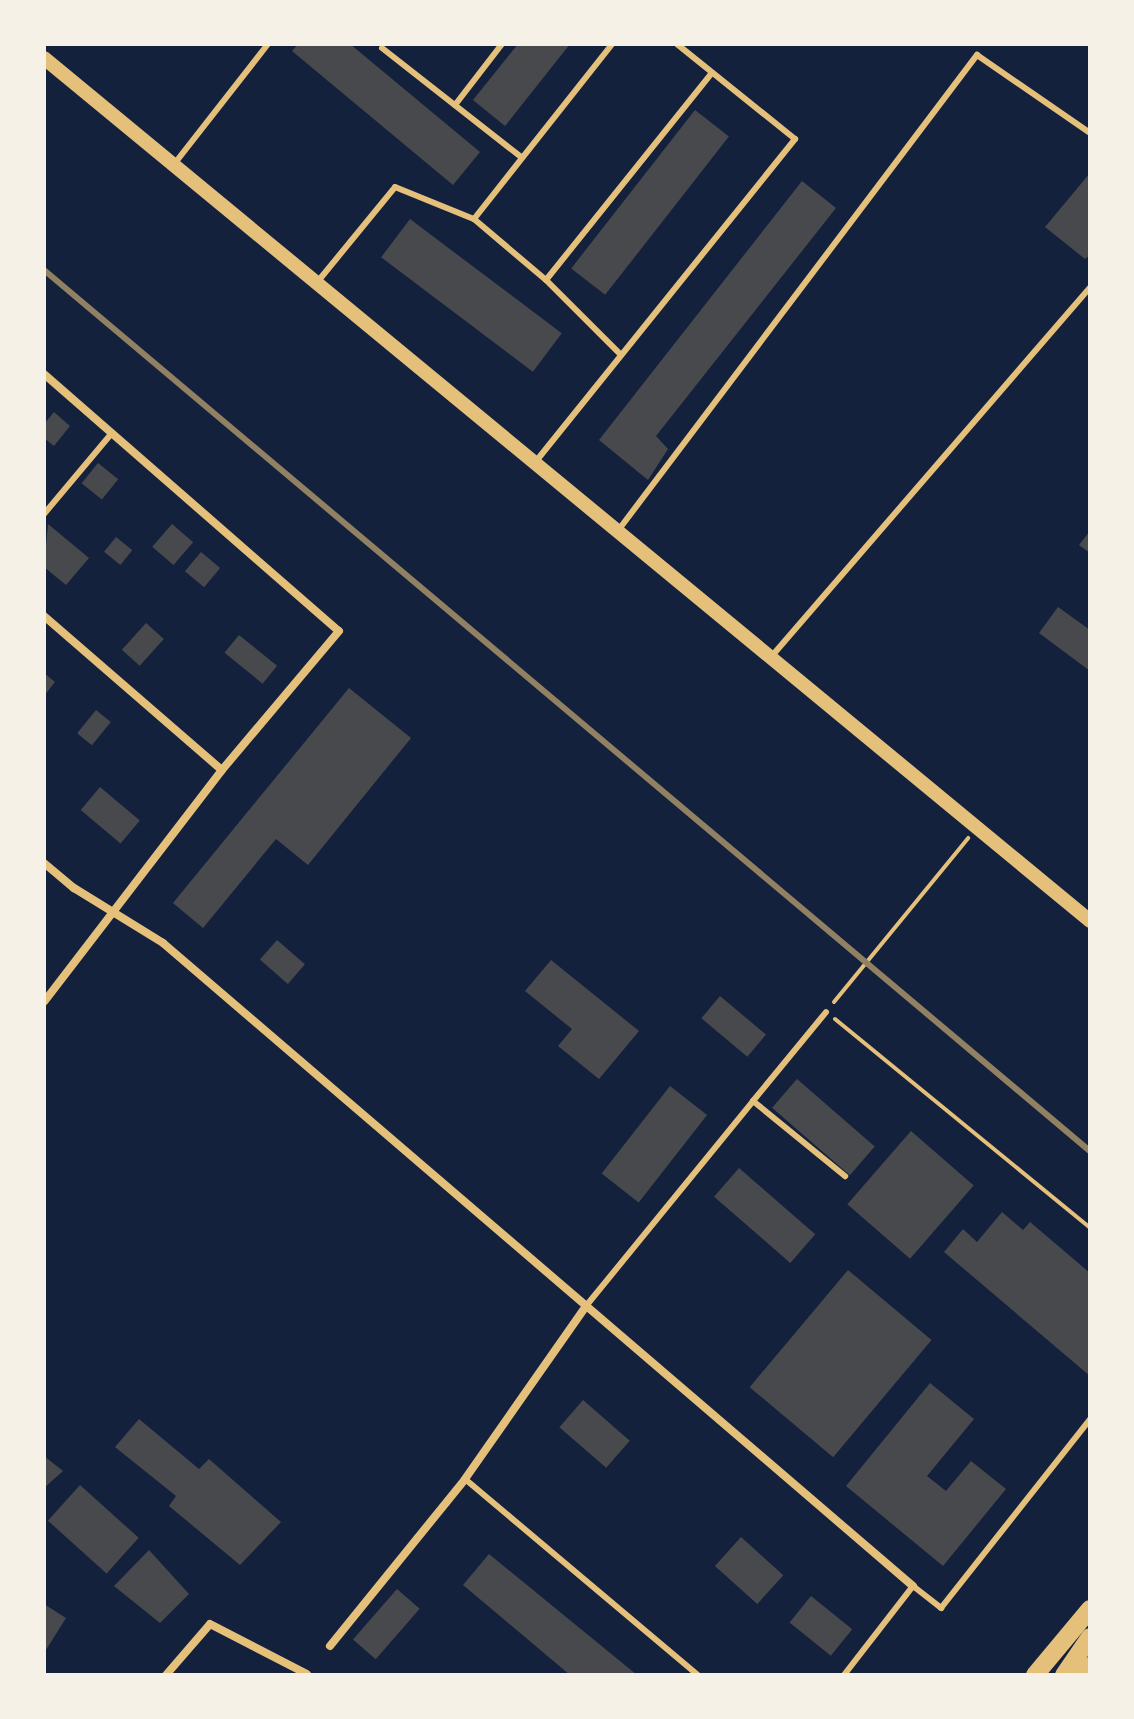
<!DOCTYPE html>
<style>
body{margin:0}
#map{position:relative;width:1134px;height:1719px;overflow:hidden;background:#14213d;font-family:Overpass,sans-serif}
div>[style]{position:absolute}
.building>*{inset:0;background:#48494c;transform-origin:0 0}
.path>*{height:4px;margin:-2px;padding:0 2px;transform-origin:2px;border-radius:2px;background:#e5c07b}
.service>*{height:6px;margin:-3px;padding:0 3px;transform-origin:3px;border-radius:3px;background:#e5c07b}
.minor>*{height:8px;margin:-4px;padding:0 4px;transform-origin:4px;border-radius:4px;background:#e5c07b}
.tertiary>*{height:14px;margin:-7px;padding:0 7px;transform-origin:7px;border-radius:7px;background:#e5c07b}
.trunk>*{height:18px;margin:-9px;padding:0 9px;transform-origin:9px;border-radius:9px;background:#e5c07b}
.rail>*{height:6px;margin:-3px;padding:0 3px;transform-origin:3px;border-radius:3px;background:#918062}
span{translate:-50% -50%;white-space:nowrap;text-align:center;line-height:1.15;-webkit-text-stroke:8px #f6f1e7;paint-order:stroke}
.frame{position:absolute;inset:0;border:46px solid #f6f1e7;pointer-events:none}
</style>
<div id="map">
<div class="building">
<div style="clip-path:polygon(298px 44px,350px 44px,480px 152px,453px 185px,292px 51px)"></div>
<div style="clip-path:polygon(518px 44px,570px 44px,505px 126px,473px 100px)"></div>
<div style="left:695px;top:110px;width:43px;height:201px;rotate:38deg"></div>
<div style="clip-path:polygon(1090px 173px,1090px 255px,1085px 259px,1045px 227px)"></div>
<div style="clip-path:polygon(802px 181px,836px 208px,656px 436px,668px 449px,648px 480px,599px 440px)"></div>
<div style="left:410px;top:219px;width:190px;height:48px;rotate:37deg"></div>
<div style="clip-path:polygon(54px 412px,70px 426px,54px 446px,44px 438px,44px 424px)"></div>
<div style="left:98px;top:463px;width:26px;height:26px;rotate:39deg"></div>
<div style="clip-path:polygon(48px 524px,89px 558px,66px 585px,44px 567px)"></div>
<div style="left:172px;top:524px;width:28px;height:30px;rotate:41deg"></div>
<div style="clip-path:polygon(1090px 531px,1090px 553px,1079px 545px)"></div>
<div style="left:116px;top:537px;width:21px;height:19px;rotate:39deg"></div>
<div style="left:201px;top:552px;width:25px;height:25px;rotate:40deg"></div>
<div style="clip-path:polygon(1058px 607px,1090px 630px,1090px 671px,1039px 633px)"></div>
<div style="left:146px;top:623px;width:24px;height:36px;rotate:42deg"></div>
<div style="left:239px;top:635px;width:49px;height:23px;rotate:39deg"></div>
<div style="clip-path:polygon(44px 673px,55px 682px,44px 696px)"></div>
<div style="clip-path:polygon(349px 688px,411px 738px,308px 865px,276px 839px,203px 928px,173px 903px)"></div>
<div style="left:96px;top:710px;width:19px;height:30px;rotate:39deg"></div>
<div style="left:100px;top:787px;width:52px;height:30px;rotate:40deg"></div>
<div style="left:277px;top:940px;width:37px;height:26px;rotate:41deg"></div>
<div style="clip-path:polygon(551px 960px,639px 1031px,599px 1079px,558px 1046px,572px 1029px,525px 991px)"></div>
<div style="left:720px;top:996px;width:60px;height:29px;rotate:40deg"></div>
<div style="left:797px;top:1079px;width:103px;height:38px;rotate:41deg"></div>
<div style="left:670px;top:1086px;width:47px;height:111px;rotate:38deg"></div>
<div style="left:911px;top:1131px;width:83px;height:97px;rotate:41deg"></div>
<div style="left:739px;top:1168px;width:101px;height:38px;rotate:41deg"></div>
<div style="clip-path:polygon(1002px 1212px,1023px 1230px,1030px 1222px,1090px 1273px,1090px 1376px,944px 1252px,963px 1229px,977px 1242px)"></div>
<div style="left:848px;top:1270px;width:109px;height:153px;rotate:40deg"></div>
<div style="clip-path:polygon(930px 1383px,974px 1419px,927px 1476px,946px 1491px,971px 1461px,1006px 1489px,943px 1566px,846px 1486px)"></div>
<div style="left:583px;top:1400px;width:62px;height:36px;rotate:41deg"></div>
<div style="clip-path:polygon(139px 1419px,199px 1469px,209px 1459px,281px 1522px,240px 1565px,169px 1506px,176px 1496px,115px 1447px)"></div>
<div style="clip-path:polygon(44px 1456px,63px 1471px,44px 1488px)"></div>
<div style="left:80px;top:1485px;width:79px;height:48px;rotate:42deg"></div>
<div style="left:741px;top:1537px;width:57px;height:39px;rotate:42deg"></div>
<div style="clip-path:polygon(149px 1550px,189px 1594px,160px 1623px,114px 1586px)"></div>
<div style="clip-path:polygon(489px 1554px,637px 1675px,570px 1675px,463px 1585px)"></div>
<div style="left:397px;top:1589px;width:30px;height:67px;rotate:41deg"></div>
<div style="left:811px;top:1596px;width:53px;height:34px;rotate:39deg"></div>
<div style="clip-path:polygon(44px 1604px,66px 1618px,44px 1653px)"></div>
</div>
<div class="path">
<div style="left:834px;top:1002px;width:212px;rotate:-50.7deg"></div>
<div style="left:835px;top:1019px;width:330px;rotate:39.3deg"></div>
</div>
<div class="service">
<div style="left:382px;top:48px;width:177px;rotate:38.1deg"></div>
<div style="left:455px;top:105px;width:77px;rotate:-52.4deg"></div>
<div style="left:175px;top:163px;width:151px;rotate:-52deg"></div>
<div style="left:474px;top:219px;width:223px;rotate:-51.7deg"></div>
<div style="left:319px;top:280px;width:120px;rotate:-50.7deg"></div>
<div style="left:395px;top:187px;width:85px;rotate:22.1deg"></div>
<div style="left:474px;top:219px;width:94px;rotate:40.3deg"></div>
<div style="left:546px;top:280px;width:106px;rotate:45deg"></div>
<div style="left:546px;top:280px;width:265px;rotate:-51.3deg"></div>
<div style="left:537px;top:460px;width:412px;rotate:-51.2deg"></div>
<div style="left:795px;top:139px;width:151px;rotate:-141.2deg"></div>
<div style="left:44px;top:514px;width:106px;rotate:-50deg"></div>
<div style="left:620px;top:528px;width:593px;rotate:-52.96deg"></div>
<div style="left:977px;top:55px;width:137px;rotate:34.6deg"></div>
<div style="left:771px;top:657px;width:488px;rotate:-49.2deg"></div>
<div style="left:753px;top:1101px;width:115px;rotate:-50.6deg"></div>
<div style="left:586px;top:1306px;width:264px;rotate:-50.8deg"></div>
<div style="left:753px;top:1101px;width:119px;rotate:39.2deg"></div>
<div style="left:465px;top:1479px;width:304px;rotate:40.1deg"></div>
<div style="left:844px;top:1675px;width:113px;rotate:-52.2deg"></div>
<div style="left:913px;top:1586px;width:36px;rotate:38deg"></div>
<div style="left:941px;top:1608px;width:241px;rotate:-51.7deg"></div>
</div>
<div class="minor">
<div style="left:44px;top:374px;width:391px;rotate:41.1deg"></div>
<div style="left:339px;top:631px;width:182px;rotate:130.1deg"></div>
<div style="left:222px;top:770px;width:292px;rotate:127.5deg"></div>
<div style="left:44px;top:616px;width:235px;rotate:40.9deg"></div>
<div style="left:44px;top:863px;width:39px;rotate:40deg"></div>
<div style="left:74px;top:888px;width:105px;rotate:31.7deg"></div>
<div style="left:163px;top:943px;width:988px;rotate:40.61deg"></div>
<div style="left:330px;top:1646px;width:215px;rotate:-51deg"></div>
<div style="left:465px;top:1479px;width:211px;rotate:-55deg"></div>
<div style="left:166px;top:1675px;width:67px;rotate:-49.2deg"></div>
<div style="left:210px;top:1624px;width:109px;rotate:27.3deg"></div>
</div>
<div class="tertiary">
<div style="left:44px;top:58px;width:1356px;rotate:39.52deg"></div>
</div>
<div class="trunk">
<div style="left:1035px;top:1675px;width:86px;rotate:-50.2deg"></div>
<div style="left:1064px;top:1675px;width:46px;rotate:-55.6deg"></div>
<div style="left:1084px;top:1675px;width:11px;rotate:-56deg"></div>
</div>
<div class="rail">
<div style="left:44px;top:270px;width:1368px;rotate:40.11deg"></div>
</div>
<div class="frame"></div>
</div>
